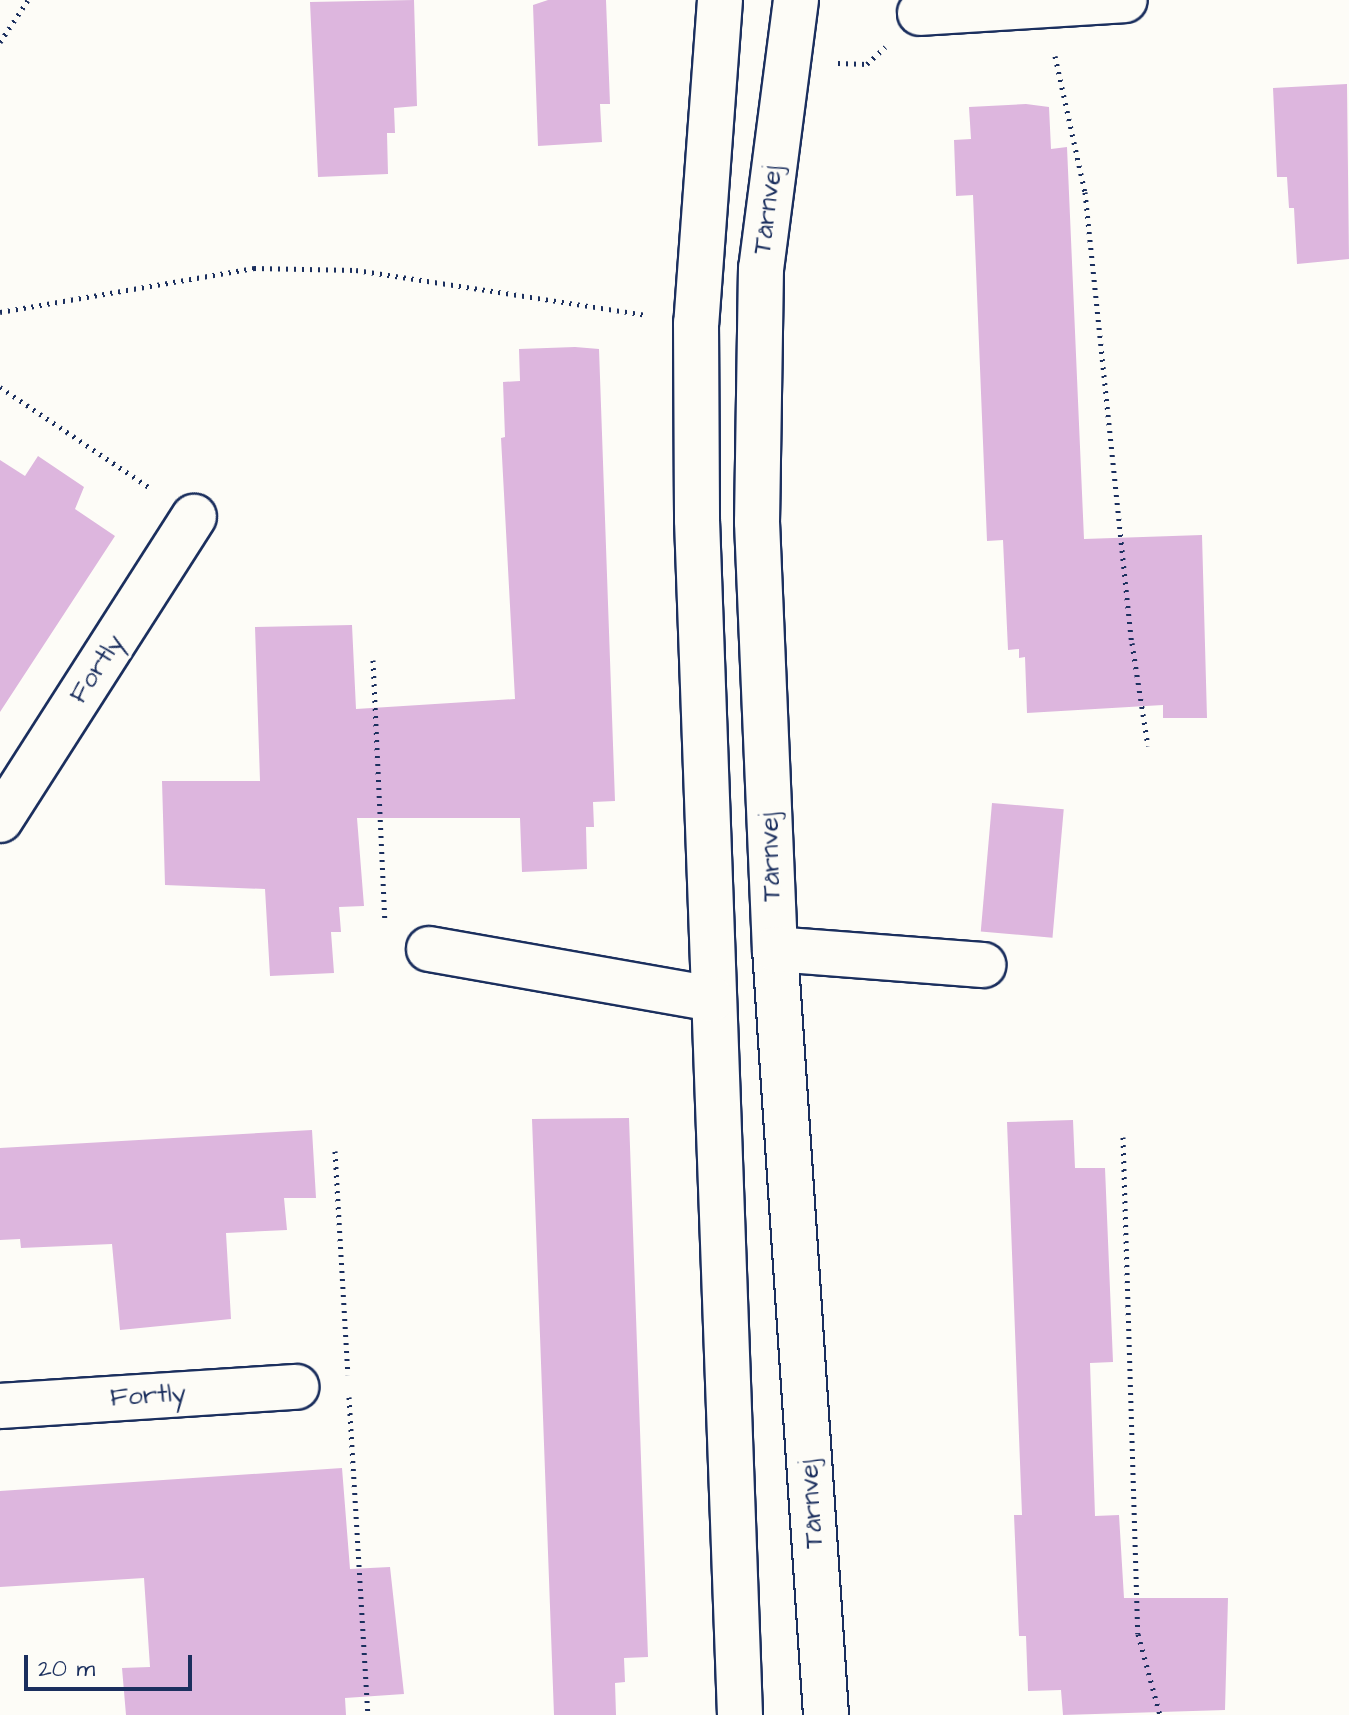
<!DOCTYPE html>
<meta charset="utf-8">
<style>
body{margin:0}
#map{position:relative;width:1349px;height:1715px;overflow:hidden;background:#fdfcf7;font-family:"Architects Daughter",sans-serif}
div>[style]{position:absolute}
.building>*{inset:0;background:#ddb6de;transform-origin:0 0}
.path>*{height:5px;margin-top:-2.5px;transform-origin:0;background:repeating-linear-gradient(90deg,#1b2f5e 0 2px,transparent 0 8px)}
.roads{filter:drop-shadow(2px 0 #1b2f5e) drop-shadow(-2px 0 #1b2f5e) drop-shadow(0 2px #1b2f5e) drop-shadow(0 -2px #1b2f5e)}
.minor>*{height:44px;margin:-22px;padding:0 22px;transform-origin:22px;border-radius:22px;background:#fdfcf7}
span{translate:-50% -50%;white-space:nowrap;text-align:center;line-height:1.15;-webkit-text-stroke:6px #fdfcf7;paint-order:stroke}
.street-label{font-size:26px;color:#1b2f5e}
.scale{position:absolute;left:24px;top:1655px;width:168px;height:36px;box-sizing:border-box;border:4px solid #1b2f5e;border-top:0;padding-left:10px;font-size:24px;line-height:28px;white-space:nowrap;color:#1b2f5e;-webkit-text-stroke:6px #fdfcf7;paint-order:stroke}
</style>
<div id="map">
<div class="building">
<div style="clip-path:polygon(414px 0,417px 106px,394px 108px,395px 133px,387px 133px,388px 174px,318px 177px,310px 2px)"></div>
<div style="clip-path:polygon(548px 0,606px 0,610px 104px,600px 104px,602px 142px,538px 146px,533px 5px)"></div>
<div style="clip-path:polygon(1347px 84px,1349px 259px,1297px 264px,1294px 208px,1289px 208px,1287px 177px,1277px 177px,1273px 88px)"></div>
<div style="clip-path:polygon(1026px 104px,1049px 107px,1051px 149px,1067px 147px,1084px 539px,1202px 535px,1207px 718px,1163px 718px,1163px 705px,1027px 713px,1025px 657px,1019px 658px,1019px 649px,1008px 650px,1003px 540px,987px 541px,973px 195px,956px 196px,954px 140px,971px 139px,969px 107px)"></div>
<div style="clip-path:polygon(575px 347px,599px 349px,615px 801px,593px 802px,594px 827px,586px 827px,587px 869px,522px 872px,520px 818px,357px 818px,364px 906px,339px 907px,341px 932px,331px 932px,334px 973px,270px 976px,265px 889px,165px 885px,162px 781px,260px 781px,255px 627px,352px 625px,356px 709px,515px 699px,501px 438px,505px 437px,503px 382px,520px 381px,519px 349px)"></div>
<div style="clip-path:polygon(38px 456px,84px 487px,75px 509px,115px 536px,0 712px,0 460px,25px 476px)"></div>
<div style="left:992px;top:803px;width:72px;height:129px;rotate:5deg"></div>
<div style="clip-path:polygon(629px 1118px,648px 1657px,624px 1658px,625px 1682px,615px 1683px,616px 1715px,554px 1715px,532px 1119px)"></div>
<div style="clip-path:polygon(1073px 1120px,1075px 1168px,1105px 1168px,1113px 1362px,1090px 1363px,1095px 1516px,1119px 1515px,1124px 1598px,1228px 1598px,1225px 1710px,1063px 1715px,1061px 1690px,1028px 1691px,1026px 1636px,1019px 1636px,1014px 1515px,1022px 1515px,1007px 1122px)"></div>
<div style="clip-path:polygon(312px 1130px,316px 1198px,284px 1198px,287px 1230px,226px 1233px,231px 1319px,120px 1330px,112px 1244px,21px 1248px,20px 1239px,0 1240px,0 1148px)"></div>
<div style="clip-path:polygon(342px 1468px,350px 1569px,390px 1567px,404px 1694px,345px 1698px,346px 1715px,126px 1715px,122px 1668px,150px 1667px,144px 1578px,0 1587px,0 1491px)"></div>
</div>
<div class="path">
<div style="left:0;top:42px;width:50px;rotate:-56.3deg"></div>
<div style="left:1055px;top:56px;width:139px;rotate:77.6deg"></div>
<div style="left:1085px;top:192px;width:453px;rotate:84.1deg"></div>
<div style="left:1132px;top:643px;width:104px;rotate:81.2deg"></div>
<div style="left:838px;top:63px;width:29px;rotate:2deg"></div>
<div style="left:867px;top:64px;width:25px;rotate:-43deg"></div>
<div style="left:0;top:312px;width:258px;rotate:-9.8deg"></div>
<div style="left:254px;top:268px;width:102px;rotate:1.1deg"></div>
<div style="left:356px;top:270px;width:295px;rotate:8.8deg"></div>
<div style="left:0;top:387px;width:183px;rotate:33.9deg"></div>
<div style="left:373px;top:660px;width:263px;rotate:87.4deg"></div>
<div style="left:1123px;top:1137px;width:497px;rotate:88.3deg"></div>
<div style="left:1138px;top:1634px;width:84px;rotate:74.8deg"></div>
<div style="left:335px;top:1151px;width:224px;rotate:86.7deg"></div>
<div style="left:349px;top:1397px;width:319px;rotate:86.6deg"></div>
</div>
<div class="roads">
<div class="minor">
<div style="left:720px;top:0;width:324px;rotate:94.2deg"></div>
<div style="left:696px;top:323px;width:197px;rotate:89.7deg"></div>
<div style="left:697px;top:520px;width:1196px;rotate:87.94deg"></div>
<div style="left:796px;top:0;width:270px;rotate:97.4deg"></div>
<div style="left:761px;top:268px;width:254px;rotate:90.9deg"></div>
<div style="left:757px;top:522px;width:427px;rotate:87.6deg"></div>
<div style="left:775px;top:949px;width:768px;rotate:86.19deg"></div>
<div style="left:920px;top:13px;width:205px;rotate:-3.6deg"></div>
<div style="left:0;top:820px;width:360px;rotate:-57.4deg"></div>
<div style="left:429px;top:949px;width:287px;rotate:10deg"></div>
<div style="left:775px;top:949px;width:209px;rotate:4.4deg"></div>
<div style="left:0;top:1406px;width:297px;rotate:-3.7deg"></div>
</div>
</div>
<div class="street-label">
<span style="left:768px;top:210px;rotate:-83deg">Tårnvej</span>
<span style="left:97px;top:669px;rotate:-57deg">Fortly</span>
<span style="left:771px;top:857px;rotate:-92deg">Tårnvej</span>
<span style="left:148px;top:1396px;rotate:-4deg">Fortly</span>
<span style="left:812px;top:1504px;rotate:-94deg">Tårnvej</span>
</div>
<div class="scale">20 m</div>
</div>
